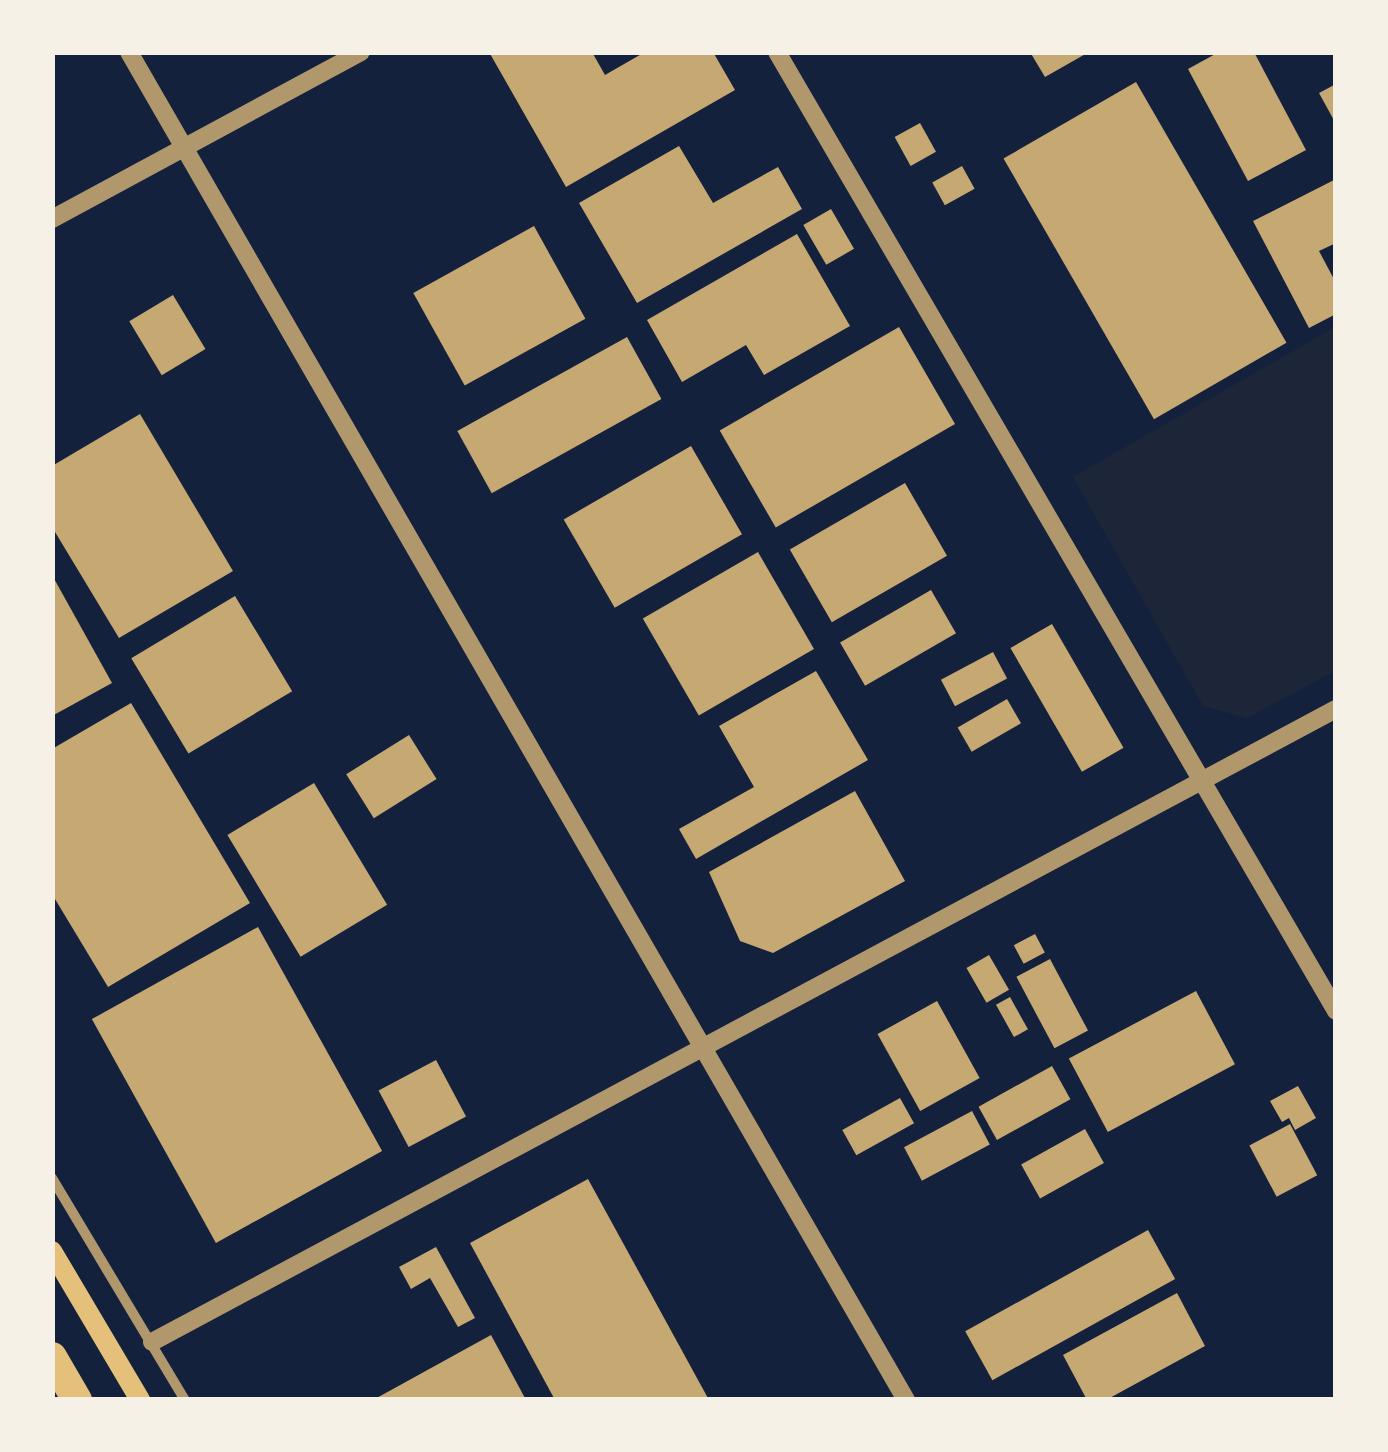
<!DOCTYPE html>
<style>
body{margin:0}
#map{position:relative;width:1388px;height:1452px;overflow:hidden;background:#14213d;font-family:Raleway,sans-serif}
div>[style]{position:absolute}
.green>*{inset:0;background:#1d2539}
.building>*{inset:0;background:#c6a872;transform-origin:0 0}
.minor>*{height:10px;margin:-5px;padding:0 5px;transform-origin:5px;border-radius:5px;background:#b1986c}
.tertiary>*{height:18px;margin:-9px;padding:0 9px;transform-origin:9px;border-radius:9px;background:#b1986c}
.secondary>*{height:20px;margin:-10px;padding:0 10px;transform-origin:10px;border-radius:10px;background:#e5c07b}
.motorway>*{height:30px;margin:-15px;padding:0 15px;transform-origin:15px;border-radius:15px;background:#e5c07b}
span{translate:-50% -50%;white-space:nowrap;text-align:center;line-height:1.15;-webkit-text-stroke:9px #f6f1e7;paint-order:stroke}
.frame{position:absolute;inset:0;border:55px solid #f6f1e7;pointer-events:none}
</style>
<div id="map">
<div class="green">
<div style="clip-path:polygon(1335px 327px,1335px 671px,1247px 718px,1203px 706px,1073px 477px)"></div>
</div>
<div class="building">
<div style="clip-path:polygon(489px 52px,592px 52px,605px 75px,645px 52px,713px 52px,735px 90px,566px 187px)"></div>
<div style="clip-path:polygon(1030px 52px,1089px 52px,1045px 77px)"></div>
<div style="clip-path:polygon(1219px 52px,1254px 52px,1306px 150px,1248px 181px,1188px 69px)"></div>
<div style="left:1136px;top:82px;width:301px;height:153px;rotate:60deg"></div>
<div style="clip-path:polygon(1336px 84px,1336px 124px,1319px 93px)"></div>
<div style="left:920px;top:123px;width:33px;height:29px;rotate:61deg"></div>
<div style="clip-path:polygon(679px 146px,713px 203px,778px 167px,802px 209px,637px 303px,579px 203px)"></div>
<div style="left:962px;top:166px;width:26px;height:34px;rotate:61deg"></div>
<div style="clip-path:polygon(1336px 179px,1336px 243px,1319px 251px,1336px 283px,1336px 314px,1309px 328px,1253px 221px)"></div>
<div style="left:831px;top:209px;width:46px;height:32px;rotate:60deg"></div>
<div style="left:534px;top:226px;width:106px;height:138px;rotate:61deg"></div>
<div style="clip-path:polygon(797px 234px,850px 326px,764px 375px,746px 345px,682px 382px,647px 320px)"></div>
<div style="left:173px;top:295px;width:63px;height:51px;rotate:59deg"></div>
<div style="left:899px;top:327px;width:112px;height:207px;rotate:60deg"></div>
<div style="left:627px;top:337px;width:71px;height:194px;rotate:61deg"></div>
<div style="clip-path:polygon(140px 414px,233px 571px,119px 638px,52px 527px,52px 466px)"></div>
<div style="left:691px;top:446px;width:102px;height:147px;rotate:60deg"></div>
<div style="left:905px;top:483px;width:84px;height:133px;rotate:60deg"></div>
<div style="left:758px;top:552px;width:112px;height:133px;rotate:60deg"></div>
<div style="clip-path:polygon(52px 575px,112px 683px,52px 716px)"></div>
<div style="left:931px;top:590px;width:50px;height:105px;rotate:60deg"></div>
<div style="left:235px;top:596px;width:111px;height:121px;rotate:59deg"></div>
<div style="left:1052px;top:624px;width:143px;height:48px;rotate:60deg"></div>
<div style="left:993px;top:652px;width:30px;height:59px;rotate:62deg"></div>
<div style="clip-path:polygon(816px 671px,868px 760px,696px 859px,679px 829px,754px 787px,719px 726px)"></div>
<div style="left:1007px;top:699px;width:28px;height:57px;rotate:60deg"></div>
<div style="clip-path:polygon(131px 703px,250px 903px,108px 987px,52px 894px,52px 749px)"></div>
<div style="left:409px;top:735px;width:52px;height:74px;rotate:58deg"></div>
<div style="left:314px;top:783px;width:142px;height:101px;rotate:59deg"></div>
<div style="clip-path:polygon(855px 791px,905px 881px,773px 953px,740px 941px,709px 872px)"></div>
<div style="left:258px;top:927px;width:256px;height:190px;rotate:61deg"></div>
<div style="left:1035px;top:934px;width:21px;height:24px;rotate:62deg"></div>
<div style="left:989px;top:955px;width:40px;height:26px;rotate:60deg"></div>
<div style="left:1050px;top:959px;width:81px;height:38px;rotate:62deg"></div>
<div style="left:1196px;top:991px;width:83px;height:144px;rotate:62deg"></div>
<div style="left:1010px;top:997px;width:37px;height:16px;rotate:61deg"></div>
<div style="left:937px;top:1001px;width:88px;height:68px;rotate:61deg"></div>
<div style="left:436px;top:1060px;width:64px;height:65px;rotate:62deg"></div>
<div style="left:1052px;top:1066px;width:38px;height:84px;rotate:61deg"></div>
<div style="clip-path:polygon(1298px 1086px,1316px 1118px,1295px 1130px,1289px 1118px,1282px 1122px,1270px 1101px)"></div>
<div style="left:900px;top:1098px;width:29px;height:66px;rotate:61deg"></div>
<div style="left:972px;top:1111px;width:38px;height:77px;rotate:62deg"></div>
<div style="left:1290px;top:1124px;width:58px;height:46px;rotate:62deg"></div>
<div style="left:1085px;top:1129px;width:39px;height:73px;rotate:61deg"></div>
<div style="clip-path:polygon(588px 1179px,709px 1400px,555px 1400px,470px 1243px)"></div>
<div style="left:1148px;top:1230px;width:56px;height:209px;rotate:61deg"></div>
<div style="clip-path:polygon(436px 1247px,475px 1318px,458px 1327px,430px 1278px,411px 1289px,399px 1267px)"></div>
<div style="clip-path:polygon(1177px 1293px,1205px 1346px,1106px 1400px,1087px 1400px,1063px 1355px)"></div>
<div style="clip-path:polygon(491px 1335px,526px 1400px,373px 1400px)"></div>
</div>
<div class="minor">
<div style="left:52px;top:1178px;width:259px;rotate:59.1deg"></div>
</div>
<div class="tertiary">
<div style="left:129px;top:52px;width:1556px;rotate:60.04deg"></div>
<div style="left:777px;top:52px;width:1110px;rotate:59.76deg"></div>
<div style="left:52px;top:219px;width:351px;rotate:-28.4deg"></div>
<div style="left:152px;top:1342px;width:1343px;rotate:-28.13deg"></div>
</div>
<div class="secondary">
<div style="left:52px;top:1251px;width:173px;rotate:59.4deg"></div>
</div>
<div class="motorway">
<div style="left:52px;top:1357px;width:50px;rotate:59.8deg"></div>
</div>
<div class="frame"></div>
</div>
